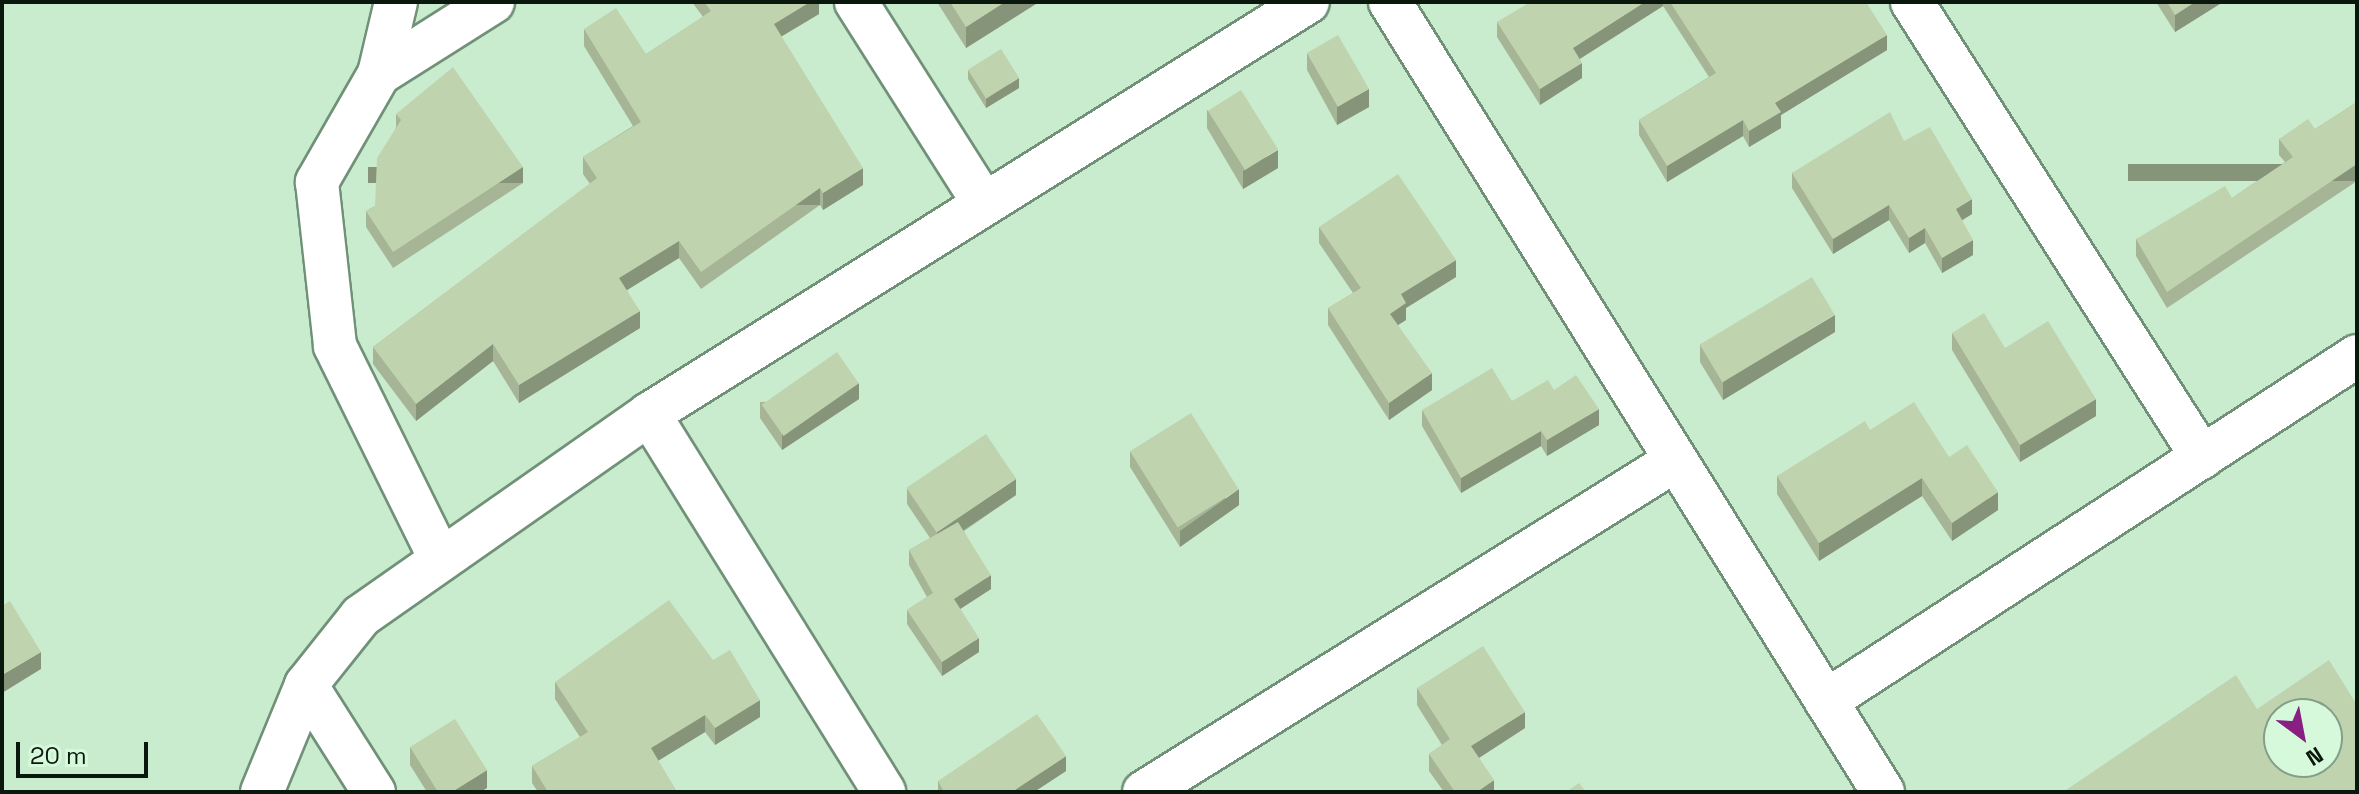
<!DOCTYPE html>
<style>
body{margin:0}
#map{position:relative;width:2359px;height:794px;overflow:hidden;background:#c9eccf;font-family:"Space Grotesk",sans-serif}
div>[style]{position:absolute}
.roads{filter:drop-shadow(2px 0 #709177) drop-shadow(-2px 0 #709177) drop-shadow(0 2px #709177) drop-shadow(0 -2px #709177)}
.minor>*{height:42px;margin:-21px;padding:0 21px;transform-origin:21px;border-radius:21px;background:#fff}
.wall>*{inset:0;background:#a5b596}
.shaded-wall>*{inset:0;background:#86947a;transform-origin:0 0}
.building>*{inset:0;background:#c0d3af;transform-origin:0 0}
span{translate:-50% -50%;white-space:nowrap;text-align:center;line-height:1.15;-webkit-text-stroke:7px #d6f9dc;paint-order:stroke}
.frame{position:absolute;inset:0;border:4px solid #0a170d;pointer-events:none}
.north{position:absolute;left:2263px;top:698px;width:80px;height:80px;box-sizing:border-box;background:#d6f9dc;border:2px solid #849f89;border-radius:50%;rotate:148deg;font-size:22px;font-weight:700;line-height:32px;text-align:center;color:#0a170d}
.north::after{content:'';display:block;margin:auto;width:28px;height:36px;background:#891e83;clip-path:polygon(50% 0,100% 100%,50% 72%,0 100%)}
.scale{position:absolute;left:16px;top:742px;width:132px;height:36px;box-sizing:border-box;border:4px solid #0a170d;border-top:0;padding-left:10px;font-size:24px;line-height:28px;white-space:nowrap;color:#0a170d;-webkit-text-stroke:6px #d6f9dc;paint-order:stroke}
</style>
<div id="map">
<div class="roads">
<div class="minor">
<div style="left:396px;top:2px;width:74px;rotate:103.3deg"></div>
<div style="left:379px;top:74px;width:125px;rotate:119.9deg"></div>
<div style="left:317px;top:182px;width:165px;rotate:83.7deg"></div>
<div style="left:335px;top:346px;width:237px;rotate:63.7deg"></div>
<div style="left:856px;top:2px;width:239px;rotate:57.6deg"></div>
<div style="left:1390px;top:2px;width:931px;rotate:58.03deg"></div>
<div style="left:1912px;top:2px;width:540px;rotate:57.49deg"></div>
<div style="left:379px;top:74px;width:135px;rotate:-32.3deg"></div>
<div style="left:649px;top:414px;width:445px;rotate:58.1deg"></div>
<div style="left:306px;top:685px;width:127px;rotate:57.6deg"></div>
<div style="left:1826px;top:701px;width:633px;rotate:-33.01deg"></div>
<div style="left:262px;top:792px;width:116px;rotate:-67.6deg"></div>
<div style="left:306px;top:685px;width:88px;rotate:-51.4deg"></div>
<div style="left:361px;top:616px;width:352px;rotate:-35deg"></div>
<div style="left:649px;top:414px;width:777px;rotate:-32.01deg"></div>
<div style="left:1144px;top:792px;width:623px;rotate:-31.96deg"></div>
</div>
</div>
<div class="wall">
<div style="clip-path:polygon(692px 2px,819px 2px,819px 14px,781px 36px,863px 185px,823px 210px,820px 205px,701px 289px,679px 258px,627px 290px,640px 328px,519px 403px,493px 361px,416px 421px,373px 364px,373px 347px,590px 184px,583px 174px,583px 157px,633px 126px,584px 46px,584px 29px,646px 54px,703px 17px)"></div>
<div style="clip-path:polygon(937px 2px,1039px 2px,966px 48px)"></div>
<div style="clip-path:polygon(1546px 2px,1866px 2px,1887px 50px,1781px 115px,1781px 128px,1749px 147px,1743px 136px,1667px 182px,1639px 135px,1639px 120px,1709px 77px,1663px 6px,1580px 59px,1582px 78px,1540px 105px,1497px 37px,1497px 22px)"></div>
<div style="clip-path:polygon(2156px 2px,2223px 2px,2175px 32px)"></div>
<div style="clip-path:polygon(1307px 53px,1369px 107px,1337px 125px,1307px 70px)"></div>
<div style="clip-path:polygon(968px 70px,1019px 88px,986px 108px,968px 79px)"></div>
<div style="clip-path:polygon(2357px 102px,2357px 181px,2167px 308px,2136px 256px,2136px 239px,2232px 198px,2285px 162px,2279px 155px,2279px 139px,2315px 129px)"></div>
<div style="clip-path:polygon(1207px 110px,1278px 168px,1243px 189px,1207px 128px)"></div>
<div style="clip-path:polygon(396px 114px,523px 183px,393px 268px,366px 227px,366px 211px,375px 206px,396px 127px)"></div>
<div style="clip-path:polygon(1904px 141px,1972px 214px,1962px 220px,1973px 255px,1942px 273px,1925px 243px,1909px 253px,1889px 220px,1833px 254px,1792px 188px,1792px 173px)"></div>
<div style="clip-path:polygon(1319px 227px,1456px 277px,1406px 308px,1406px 320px,1398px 325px,1432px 390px,1389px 420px,1328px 325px,1328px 308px,1353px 293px,1319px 243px)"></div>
<div style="clip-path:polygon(1835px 332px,1723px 400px,1700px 362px,1700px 344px)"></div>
<div style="clip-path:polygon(1952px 333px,2005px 348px,2096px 416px,2020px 462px,1952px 350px)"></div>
<div style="clip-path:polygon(1554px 390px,1599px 425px,1547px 456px,1541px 446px,1461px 493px,1422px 426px,1422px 410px,1512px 401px)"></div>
<div style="clip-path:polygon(859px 399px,782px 450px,760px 418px,760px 402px)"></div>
<div style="clip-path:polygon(1870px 430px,1949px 457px,1998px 510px,1952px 541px,1922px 496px,1819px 561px,1777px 494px,1777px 476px)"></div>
<div style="clip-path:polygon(1130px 451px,1239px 505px,1180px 547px,1130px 467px)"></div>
<div style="clip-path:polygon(907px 488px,1016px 495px,964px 531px,991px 589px,960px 609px,979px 652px,942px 676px,907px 624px,907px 610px,927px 597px,909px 565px,909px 550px,930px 538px,907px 504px)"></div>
<div style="clip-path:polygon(713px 660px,760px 717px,715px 745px,705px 732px,658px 761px,677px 792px,538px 792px,532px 783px,532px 766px,580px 737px,555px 699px,555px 682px)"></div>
<div style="clip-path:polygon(1417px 688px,1525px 728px,1479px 758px,1494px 792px,1444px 792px,1429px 771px,1429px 754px,1442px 745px,1417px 705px)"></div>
<div style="clip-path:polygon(410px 747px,487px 788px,480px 792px,427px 792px,410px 765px)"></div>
<div style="clip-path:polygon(1066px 771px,1034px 792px,938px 792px,938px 781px)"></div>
</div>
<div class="shaded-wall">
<div style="clip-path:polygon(810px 2px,819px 2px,819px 14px,774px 41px,774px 24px)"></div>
<div style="clip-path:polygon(1005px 2px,1039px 2px,966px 48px,966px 27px)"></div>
<div style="clip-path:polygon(1645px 2px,1663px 2px,1663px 6px,1573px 63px,1573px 48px)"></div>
<div style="clip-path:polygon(2195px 2px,2223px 2px,2175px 32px,2175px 15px)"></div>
<div style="clip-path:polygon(1887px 35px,1887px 50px,1781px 115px,1781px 128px,1749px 147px,1749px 131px,1775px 103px)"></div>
<div style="clip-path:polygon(1582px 63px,1582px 78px,1540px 105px,1540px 89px)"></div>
<div style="clip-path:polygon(1019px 78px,1019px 88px,986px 108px,986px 99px)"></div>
<div style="clip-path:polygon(1369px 89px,1369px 107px,1337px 125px,1337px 107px)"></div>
<div style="clip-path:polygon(1743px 120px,1743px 136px,1667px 182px,1667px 166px)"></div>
<div style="clip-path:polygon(1278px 150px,1278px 168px,1243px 189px,1243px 171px)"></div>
<div style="left:2357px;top:164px;width:17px;height:229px;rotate:90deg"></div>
<div style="left:523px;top:167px;width:16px;height:155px;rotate:90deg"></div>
<div style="clip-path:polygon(863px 168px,863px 185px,823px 210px,823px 193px)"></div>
<div style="left:820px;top:188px;width:17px;height:146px;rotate:90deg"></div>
<div style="clip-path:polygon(1972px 199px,1972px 214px,1956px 224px,1956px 209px)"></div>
<div style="clip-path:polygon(1889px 205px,1889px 220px,1833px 254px,1833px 239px)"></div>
<div style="clip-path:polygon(1925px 228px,1925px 243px,1909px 253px,1909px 238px)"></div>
<div style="clip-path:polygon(1973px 240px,1973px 255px,1942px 273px,1942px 258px)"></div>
<div style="clip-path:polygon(679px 241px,679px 258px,619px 295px,619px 278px)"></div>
<div style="clip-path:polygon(1456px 260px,1456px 277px,1406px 308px,1406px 320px,1390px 330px,1390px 314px,1401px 294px)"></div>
<div style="clip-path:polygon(640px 311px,640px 328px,519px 403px,519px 385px)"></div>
<div style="clip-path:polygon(1835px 315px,1835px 332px,1723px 400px,1723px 382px)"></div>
<div style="clip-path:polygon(493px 344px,493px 361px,416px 421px,416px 404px)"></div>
<div style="clip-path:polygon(1432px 373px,1432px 390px,1389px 420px,1389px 403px)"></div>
<div style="clip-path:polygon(859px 383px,859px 399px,782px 450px,782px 434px)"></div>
<div style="clip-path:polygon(2096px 399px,2096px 416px,2020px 462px,2020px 445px)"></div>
<div style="clip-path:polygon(1599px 409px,1599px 425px,1547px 456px,1547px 440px)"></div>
<div style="clip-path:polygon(1541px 431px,1541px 446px,1461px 493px,1461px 478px)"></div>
<div style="clip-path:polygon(1922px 478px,1922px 496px,1819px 561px,1819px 543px)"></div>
<div style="clip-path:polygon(1016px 479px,1016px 495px,937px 548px,937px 532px)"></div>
<div style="clip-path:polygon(1239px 489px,1239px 505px,1180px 547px,1180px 531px)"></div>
<div style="clip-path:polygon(1998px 492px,1998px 510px,1952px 541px,1952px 523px)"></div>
<div style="clip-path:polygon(991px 575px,991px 589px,954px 613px,954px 599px)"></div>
<div style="clip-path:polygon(979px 638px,979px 652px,942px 676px,942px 662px)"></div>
<div style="clip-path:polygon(41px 652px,41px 669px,2px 693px,2px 675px)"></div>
<div style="clip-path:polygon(760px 700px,760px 717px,715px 745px,715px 728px)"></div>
<div style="clip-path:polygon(1525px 712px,1525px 728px,1471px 763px,1471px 746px)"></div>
<div style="clip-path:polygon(705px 715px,705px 732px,651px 765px,651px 748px)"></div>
<div style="clip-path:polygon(1066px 756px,1066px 771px,1034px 792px,1012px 792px)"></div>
<div style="clip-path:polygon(487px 770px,487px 788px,480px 792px,452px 792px)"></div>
<div style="clip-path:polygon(1494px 780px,1494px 792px,1477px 792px)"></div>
</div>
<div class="building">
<div style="clip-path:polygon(704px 2px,810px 2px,774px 24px,863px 168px,823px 193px,820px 188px,701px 272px,679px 241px,619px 278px,640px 311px,519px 385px,493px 344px,416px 404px,373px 347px,597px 178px,583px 157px,641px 122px,584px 29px,616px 8px,646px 54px,711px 11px)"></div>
<div style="clip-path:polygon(950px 2px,1005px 2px,966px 27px)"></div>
<div style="clip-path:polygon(1530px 2px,1545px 3px,1645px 2px,1573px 48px,1582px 63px,1540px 89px,1497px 22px)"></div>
<div style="clip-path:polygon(1670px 2px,1866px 2px,1887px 35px,1775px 103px,1781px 112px,1749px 131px,1743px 120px,1667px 166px,1639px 120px,1716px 73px)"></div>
<div style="clip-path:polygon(2167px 2px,2195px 2px,2175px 15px)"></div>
<div style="left:1338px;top:35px;width:62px;height:36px;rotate:60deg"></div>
<div style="left:1001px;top:49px;width:34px;height:39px;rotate:58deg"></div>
<div style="clip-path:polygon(453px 67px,523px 167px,393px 252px,366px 211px,375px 206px,377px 158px,401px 120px,396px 114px)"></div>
<div style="left:1241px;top:90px;width:70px;height:39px;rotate:58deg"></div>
<div style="clip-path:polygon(2357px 102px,2357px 164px,2167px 292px,2136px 239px,2225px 186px,2232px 198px,2293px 157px,2279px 139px,2308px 119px,2315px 129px)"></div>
<div style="clip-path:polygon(1890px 112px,1904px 141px,1930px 127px,1972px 199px,1956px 209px,1973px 240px,1942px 258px,1925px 228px,1909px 238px,1889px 205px,1833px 239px,1792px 173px)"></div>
<div style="clip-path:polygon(1398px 174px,1456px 260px,1401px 294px,1406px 303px,1390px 314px,1432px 373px,1389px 403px,1328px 308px,1361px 288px,1319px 227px)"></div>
<div style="left:1812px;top:277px;width:44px;height:131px;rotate:59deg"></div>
<div style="clip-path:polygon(1984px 313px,2005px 348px,2048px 321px,2096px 399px,2020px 445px,1952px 333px)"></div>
<div style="left:837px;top:352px;width:38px;height:92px;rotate:55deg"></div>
<div style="clip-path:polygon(1492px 368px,1512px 401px,1548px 380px,1554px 390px,1576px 375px,1599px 409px,1547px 440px,1541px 431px,1461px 478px,1422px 410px)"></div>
<div style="clip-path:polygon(1914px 402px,1949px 457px,1967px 445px,1998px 492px,1952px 523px,1922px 478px,1819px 543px,1777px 476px,1865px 421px,1870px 430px)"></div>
<div style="left:1191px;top:413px;width:90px;height:72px;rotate:58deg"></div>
<div style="left:986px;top:434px;width:54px;height:96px;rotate:56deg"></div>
<div style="clip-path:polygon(958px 522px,991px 575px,954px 599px,979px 638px,942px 662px,907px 610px,933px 593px,909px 550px)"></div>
<div style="clip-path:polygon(669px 600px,713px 660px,730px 650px,760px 700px,715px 728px,705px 715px,651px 748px,677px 792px,548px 792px,532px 766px,588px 732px,555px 682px)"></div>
<div style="clip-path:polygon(10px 601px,41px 652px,2px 675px,2px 606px)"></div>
<div style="clip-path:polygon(1483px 646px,1525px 712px,1471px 746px,1494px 780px,1477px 792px,1455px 792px,1429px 754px,1450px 739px,1417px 688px)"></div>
<div style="clip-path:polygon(evenodd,2329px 660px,2357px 705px,2357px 792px,2063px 792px,2236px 675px,2257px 709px,2329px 660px,2279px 714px,2327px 714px,2327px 762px,2279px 762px,2279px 714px)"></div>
<div style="clip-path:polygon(1037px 714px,1066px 756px,1012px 792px,944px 792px,938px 781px)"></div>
<div style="clip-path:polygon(455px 719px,487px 770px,452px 792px,438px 792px,410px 747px)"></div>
<div style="clip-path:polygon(1579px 783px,1586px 792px,1566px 792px)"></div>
</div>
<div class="frame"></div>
<div class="north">N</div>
<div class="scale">20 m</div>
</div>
